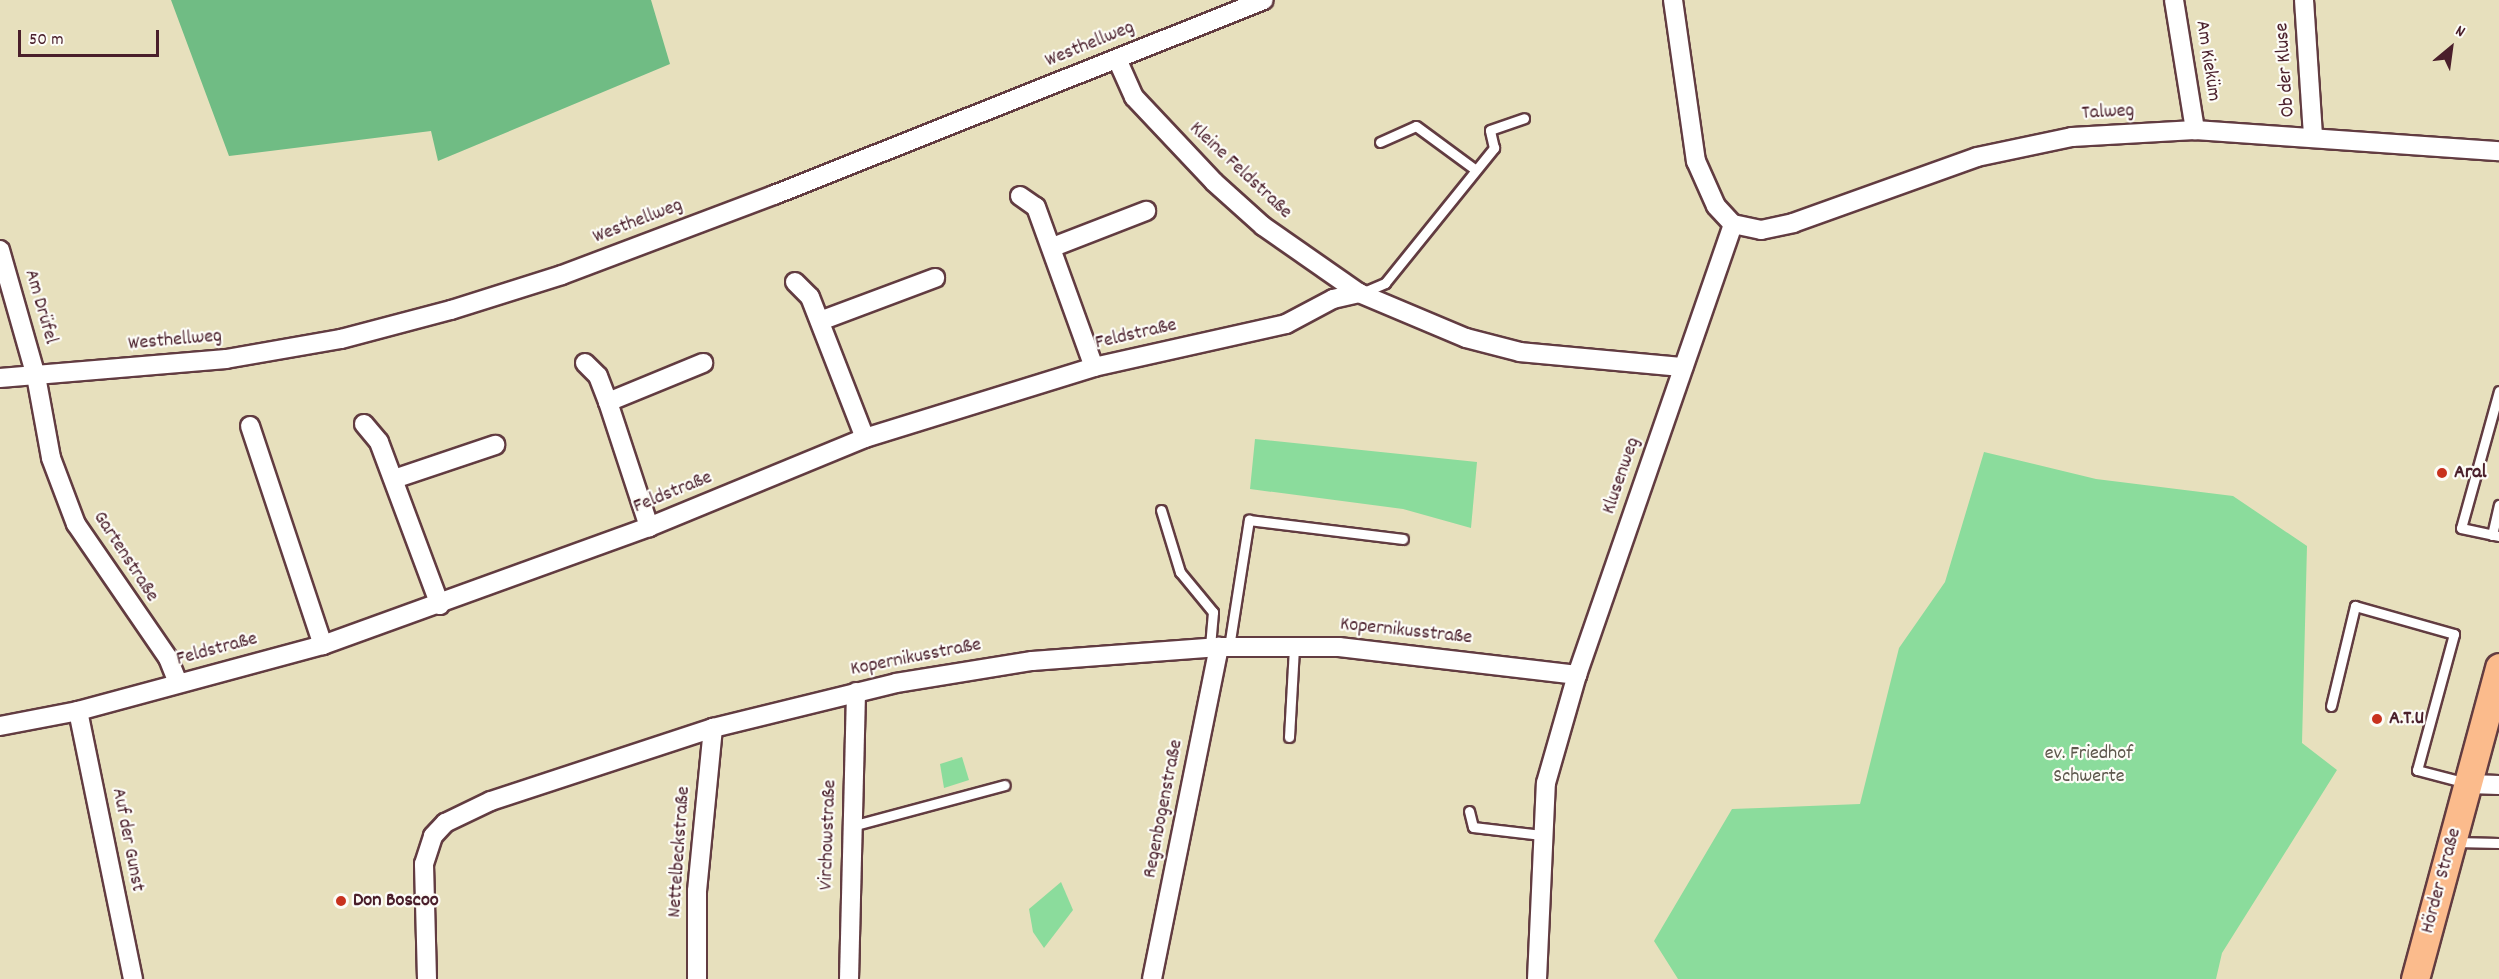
<!DOCTYPE html>
<meta charset="utf-8">
<style>
body{margin:0}
#map{position:relative;width:2499px;height:979px;overflow:hidden;background:#e7e0bd;font-family:Dekko,sans-serif}
div>[style]{position:absolute}
.green>*{inset:0;background:#8bdc9c}
.forest>*{inset:0;background:#70bc84}
.roads{filter:drop-shadow(2px 0 #623c41) drop-shadow(-2px 0 #623c41) drop-shadow(0 2px #623c41) drop-shadow(0 -2px #623c41)}
.lane>*{height:9px;margin:-4.5px;padding:0 4.5px;transform-origin:4.5px;border-radius:4.5px;background:#fff}
.street>*{height:18px;margin:-9px;padding:0 9px;transform-origin:9px;border-radius:9px;background:#fff}
.primary>*{height:27px;margin:-13.5px;padding:0 13.5px;transform-origin:13.5px;border-radius:13.5px;background:#fbbb8c}
.dots>*{width:16px;height:16px;translate:-50% -50%;box-sizing:border-box;border:3px solid #fdfcf7;border-radius:50%}
span{translate:-50% -50%;white-space:nowrap;text-align:center;line-height:1.15;-webkit-text-stroke:4.5px #fdfcf7;paint-order:stroke}
.street-label{font-size:20px;color:#4a1f2b}
.poi-label{font-size:20px;color:#4a1f2b;font-weight:700}
.left{translate:0 -50%;text-align:left}
.park-label{font-size:20px;color:#5e584d}
.north{position:absolute;left:2421px;top:18px;width:60px;height:60px;-webkit-text-stroke:4px #fdfcf7;paint-order:stroke;rotate:29deg;font-size:16px;font-weight:700;line-height:24px;text-align:center;color:#4a1f2b}
.north::after{content:'';display:block;margin:auto;width:21px;height:27px;background:#4a1f2b;clip-path:polygon(50% 0,100% 100%,50% 72%,0 100%)}
.scale{position:absolute;left:18px;top:30px;width:141px;height:27px;box-sizing:border-box;border:3px solid #4a1f2b;border-top:0;padding-left:8px;font-size:18px;line-height:21px;white-space:nowrap;color:#4a1f2b;-webkit-text-stroke:4px #fdfcf7;paint-order:stroke}
</style>
<div id="map">
<div class="green">
<div style="clip-path:polygon(1255px 439px,1477px 462px,1471px 528px,1403px 509px,1250px 489px)"></div>
<div style="clip-path:polygon(1984px 452px,2096px 479px,2233px 496px,2307px 546px,2302px 743px,2337px 770px,2222px 953px,2216px 979px,1678px 979px,1654px 941px,1732px 809px,1860px 804px,1899px 648px,1945px 582px)"></div>
<div style="clip-path:polygon(962px 757px,969px 780px,944px 788px,940px 764px)"></div>
<div style="clip-path:polygon(1061px 882px,1073px 910px,1044px 948px,1033px 932px,1029px 909px)"></div>
</div>
<div class="forest">
<div style="clip-path:polygon(171px 0,651px 0,670px 64px,438px 161px,431px 131px,229px 156px)"></div>
</div>
<div class="roads">
<div class="lane">
<div style="left:1380px;top:142px;width:39px;rotate:-24deg"></div>
<div style="left:1416px;top:126px;width:74px;rotate:36.3deg"></div>
<div style="left:1364px;top:292px;width:23px;rotate:-23deg"></div>
<div style="left:1385px;top:283px;width:174px;rotate:-51.1deg"></div>
<div style="left:1494px;top:148px;width:18px;rotate:-103deg"></div>
<div style="left:1490px;top:130px;width:36px;rotate:-19deg"></div>
<div style="left:2499px;top:391px;width:142px;rotate:105.5deg"></div>
<div style="left:2461px;top:528px;width:39px;rotate:12deg"></div>
<div style="left:1161px;top:510px;width:65px;rotate:73deg"></div>
<div style="left:1180px;top:572px;width:52px;rotate:50.5deg"></div>
<div style="left:1213px;top:612px;width:36px;rotate:95deg"></div>
<div style="left:2492px;top:535px;width:31px;rotate:-77deg"></div>
<div style="left:1229px;top:647px;width:129px;rotate:-81.1deg"></div>
<div style="left:1249px;top:520px;width:155px;rotate:7deg"></div>
<div style="left:2331px;top:706px;width:103px;rotate:-76.5deg"></div>
<div style="left:2355px;top:606px;width:103px;rotate:15.8deg"></div>
<div style="left:2454px;top:634px;width:141px;rotate:105.2deg"></div>
<div style="left:2417px;top:770px;width:52px;rotate:14.6deg"></div>
<div style="left:1289px;top:737px;width:90px;rotate:-86.8deg"></div>
<div style="left:1469px;top:811px;width:16px;rotate:76deg"></div>
<div style="left:1473px;top:827px;width:69px;rotate:6.6deg"></div>
<div style="left:852px;top:826px;width:158px;rotate:-15deg"></div>
<div style="left:2455px;top:842px;width:44px;rotate:1.3deg"></div>
</div>
<div class="street">
<div style="left:1673px;top:0;width:163px;rotate:81.9deg"></div>
<div style="left:1696px;top:161px;width:49px;rotate:66deg"></div>
<div style="left:1716px;top:206px;width:25px;rotate:47deg"></div>
<div style="left:2174px;top:0;width:132px;rotate:80.8deg"></div>
<div style="left:2304px;top:0;width:136px;rotate:86.2deg"></div>
<div style="left:1117px;top:59px;width:42px;rotate:65.9deg"></div>
<div style="left:1134px;top:97px;width:117px;rotate:46.7deg"></div>
<div style="left:1214px;top:182px;width:66px;rotate:41.9deg"></div>
<div style="left:1263px;top:226px;width:117px;rotate:34.9deg"></div>
<div style="left:1359px;top:293px;width:116px;rotate:22.8deg"></div>
<div style="left:1466px;top:338px;width:56px;rotate:14.5deg"></div>
<div style="left:1520px;top:352px;width:164px;rotate:5.3deg"></div>
<div style="left:1020px;top:196px;width:19px;rotate:35deg"></div>
<div style="left:1036px;top:207px;width:170px;rotate:70.1deg"></div>
<div style="left:1733px;top:224px;width:29px;rotate:12deg"></div>
<div style="left:1761px;top:230px;width:33px;rotate:-12deg"></div>
<div style="left:1793px;top:223px;width:195px;rotate:-19.7deg"></div>
<div style="left:1977px;top:157px;width:97px;rotate:-11.9deg"></div>
<div style="left:2072px;top:137px;width:123px;rotate:-3.3deg"></div>
<div style="left:2195px;top:130px;width:305px;rotate:4deg"></div>
<div style="left:1053px;top:247px;width:100px;rotate:-21.2deg"></div>
<div style="left:0;top:250px;width:131px;rotate:74.1deg"></div>
<div style="left:36px;top:376px;width:83px;rotate:79.6deg"></div>
<div style="left:51px;top:458px;width:71px;rotate:69.3deg"></div>
<div style="left:76px;top:524px;width:163px;rotate:55.5deg"></div>
<div style="left:168px;top:658px;width:27px;rotate:68deg"></div>
<div style="left:795px;top:282px;width:21px;rotate:45deg"></div>
<div style="left:810px;top:297px;width:151px;rotate:68.7deg"></div>
<div style="left:820px;top:321px;width:123px;rotate:-20.5deg"></div>
<div style="left:585px;top:363px;width:18px;rotate:45deg"></div>
<div style="left:598px;top:376px;width:28px;rotate:69deg"></div>
<div style="left:608px;top:402px;width:132px;rotate:71.8deg"></div>
<div style="left:0;top:378px;width:227px;rotate:-4.8deg"></div>
<div style="left:226px;top:359px;width:117px;rotate:-9.9deg"></div>
<div style="left:341px;top:339px;width:114px;rotate:-14.8deg"></div>
<div style="left:451px;top:310px;width:116px;rotate:-17.5deg"></div>
<div style="left:562px;top:275px;width:227px;rotate:-20.7deg"></div>
<div style="left:774px;top:195px;width:527px;rotate:-21.7deg"></div>
<div style="left:608px;top:402px;width:103px;rotate:-22.3deg"></div>
<div style="left:364px;top:424px;width:23px;rotate:50deg"></div>
<div style="left:379px;top:442px;width:174px;rotate:69.5deg"></div>
<div style="left:250px;top:426px;width:231px;rotate:71.6deg"></div>
<div style="left:394px;top:479px;width:107px;rotate:-18.6deg"></div>
<div style="left:78px;top:711px;width:274px;rotate:78.4deg"></div>
<div style="left:0;top:726px;width:79px;rotate:-10.9deg"></div>
<div style="left:78px;top:711px;width:254px;rotate:-15.1deg"></div>
<div style="left:323px;top:645px;width:347px;rotate:-19.9deg"></div>
<div style="left:649px;top:527px;width:234px;rotate:-22.4deg"></div>
<div style="left:865px;top:438px;width:240px;rotate:-17.2deg"></div>
<div style="left:1094px;top:367px;width:197px;rotate:-12.6deg"></div>
<div style="left:1286px;top:324px;width:53px;rotate:-28deg"></div>
<div style="left:1333px;top:299px;width:27px;rotate:-13deg"></div>
<div style="left:2469px;top:784px;width:30px;rotate:2deg"></div>
<div style="left:427px;top:979px;width:115px;rotate:-91.5deg"></div>
<div style="left:424px;top:864px;width:29px;rotate:-72deg"></div>
<div style="left:433px;top:836px;width:18px;rotate:-47deg"></div>
<div style="left:445px;top:823px;width:51px;rotate:-25.6deg"></div>
<div style="left:491px;top:801px;width:234px;rotate:-18.2deg"></div>
<div style="left:713px;top:728px;width:188px;rotate:-13.8deg"></div>
<div style="left:896px;top:683px;width:138px;rotate:-9.2deg"></div>
<div style="left:1032px;top:661px;width:188px;rotate:-4.3deg"></div>
<div style="left:1219px;top:647px;width:120px"></div>
<div style="left:1339px;top:647px;width:240px;rotate:6.7deg"></div>
<div style="left:697px;top:979px;width:88px;rotate:-90deg"></div>
<div style="left:697px;top:891px;width:164px;rotate:-84.4deg"></div>
<div style="left:849px;top:979px;width:287px;rotate:-88.6deg"></div>
<div style="left:1152px;top:979px;width:339px;rotate:-78.6deg"></div>
<div style="left:1537px;top:979px;width:196px;rotate:-87.4deg"></div>
<div style="left:1546px;top:783px;width:112px;rotate:-74deg"></div>
<div style="left:1577px;top:675px;width:477px;rotate:-70.9deg"></div>
</div>
<div class="primary">
<div style="left:2415px;top:979px;width:323px;rotate:-74.9deg"></div>
</div>
</div>
<div class="dots">
<div style="left:2442px;top:473px;background:#c8321e"></div>
<div style="left:2377px;top:719px;background:#c8321e"></div>
<div style="left:341px;top:901px;background:#c8321e"></div>
</div>
<div class="street-label">
<span style="left:1090px;top:45px;rotate:-22deg">Westhellweg</span>
<span style="left:2207px;top:61px;rotate:81deg">Am Kieküm</span>
<span style="left:2286px;top:70px;rotate:-94deg">Ob der Kluse</span>
<span style="left:2108px;top:113px;rotate:-3deg">Talweg</span>
<span style="left:1240px;top:171px;rotate:43deg">Kleine Feldstraße</span>
<span style="left:638px;top:222px;rotate:-21deg">Westhellweg</span>
<span style="left:40px;top:307px;rotate:74deg">Am Drüfel</span>
<span style="left:1136px;top:335px;rotate:-13deg">Feldstraße</span>
<span style="left:175px;top:341px;rotate:-5deg">Westhellweg</span>
<span style="left:1622px;top:476px;rotate:-71deg">Klusenweg</span>
<span style="left:673px;top:493px;rotate:-22deg">Feldstraße</span>
<span style="left:125px;top:557px;rotate:57deg">Gartenstraße</span>
<span style="left:1406px;top:632px;rotate:6deg">Kopernikusstraße</span>
<span style="left:217px;top:650px;rotate:-15deg">Feldstraße</span>
<span style="left:916px;top:658px;rotate:-11deg">Kopernikusstraße</span>
<span style="left:1164px;top:809px;rotate:-79deg">Regenbogenstraße</span>
<span style="left:829px;top:835px;rotate:-88deg">Virchowstraße</span>
<span style="left:127px;top:840px;rotate:79deg">Auf der Gunst</span>
<span style="left:680px;top:852px;rotate:-86deg">Nettelbeckstraße</span>
<span style="left:2442px;top:881px;rotate:-75deg">Hörder Straße</span>
</div>
<div class="poi-label">
<span class="left" style="left:2454px;top:473px">Aral</span>
<span class="left" style="left:2389px;top:719px">A.T.U</span>
<span class="left" style="left:353px;top:901px">Don Boscoo</span>
</div>
<div class="park-label">
<span style="left:2089px;top:766px">ev. Friedhof<br>Schwerte</span>
</div>
<div class="north">N</div>
<div class="scale">50 m</div>
</div>
